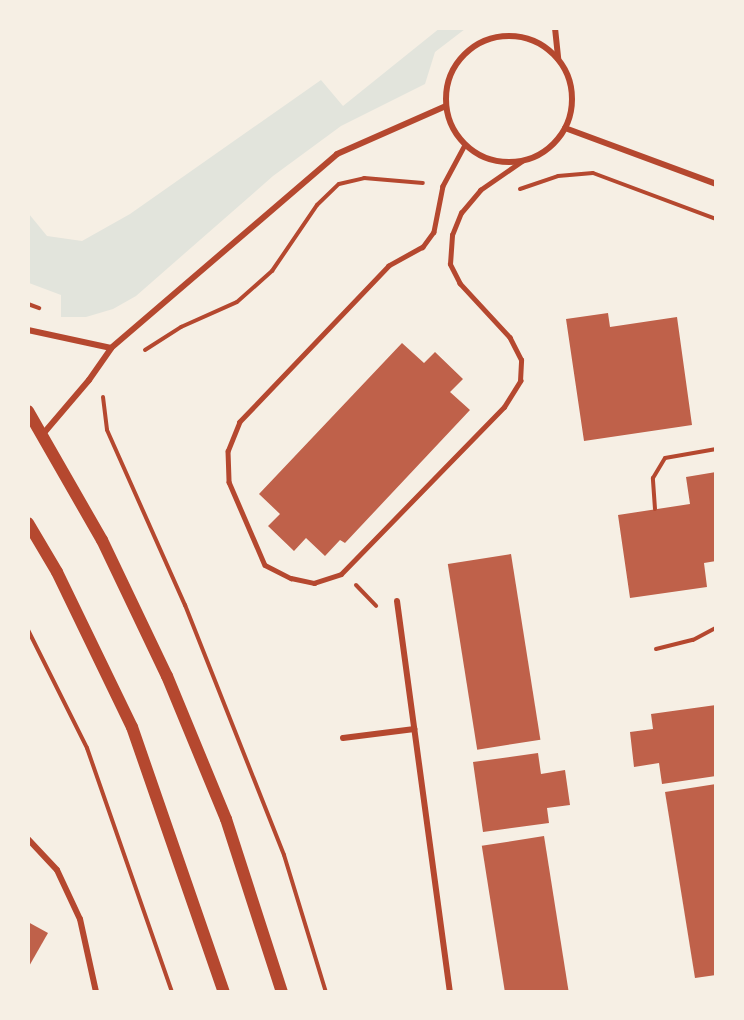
<!DOCTYPE html>
<style>
body{margin:0}
#map{position:relative;width:744px;height:1020px;overflow:hidden;background:#f6efe4;font-family:"Work Sans",sans-serif}
div>[style]{position:absolute}
.green>*{inset:0;background:#e2e4dc}
.building>*{inset:0;background:#bf614a;transform-origin:0 0}
.path>*{height:4px;margin:-2px;padding:0 2px;transform-origin:2px;border-radius:2px;background:#b5482f}
.service>*{height:4.5px;margin:-2.25px;padding:0 2.25px;transform-origin:2.25px;border-radius:2.25px;background:#b5482f}
.minor>*{height:6px;margin:-3px;padding:0 3px;transform-origin:3px;border-radius:3px;background:#b5482f}
.minor>.ring{margin:-3px;padding:0;box-sizing:content-box;background:none;border:6px solid #b5482f;border-radius:50%}
.secondary>*{height:12px;margin:-6px;padding:0 6px;transform-origin:6px;border-radius:6px;background:#b5482f}
span{translate:-50% -50%;white-space:nowrap;text-align:center;line-height:1.15;-webkit-text-stroke:4.5px #f6efe4;paint-order:stroke}
.frame{position:absolute;inset:0;border:30px solid #f6efe4;pointer-events:none}
</style>
<div id="map">
<div class="green">
<div style="clip-path:polygon(440px 28px,465px 29px,435px 52px,425px 84px,341px 126px,273px 176px,136px 296px,113px 309px,86px 317px,61px 317px,61px 295px,29px 283px,29px 214px,47px 236px,82px 241px,130px 214px,321px 80px,343px 106px)"></div>
</div>
<div class="building">
<div style="clip-path:polygon(608px 313px,610px 327px,677px 317px,692px 425px,584px 441px,566px 319px)"></div>
<div style="clip-path:polygon(402px 343px,424px 363px,435px 352px,463px 379px,450px 392px,470px 410px,345px 543px,340px 540px,325px 556px,306px 538px,294px 551px,268px 526px,280px 514px,259px 494px)"></div>
<div style="clip-path:polygon(716px 472px,716px 561px,704px 563px,707px 587px,630px 598px,618px 515px,690px 504px,686px 477px)"></div>
<div style="left:511px;top:554px;width:188px;height:64px;rotate:81deg"></div>
<div style="clip-path:polygon(716px 705px,716px 776px,662px 784px,659px 763px,634px 767px,630px 732px,653px 729px,651px 714px)"></div>
<div style="clip-path:polygon(538px 753px,541px 774px,565px 770px,570px 805px,547px 808px,549px 823px,483px 832px,473px 762px)"></div>
<div style="clip-path:polygon(716px 784px,716px 975px,695px 978px,665px 792px)"></div>
<div style="left:544px;top:836px;width:158px;height:63px;rotate:81deg"></div>
<div style="clip-path:polygon(28px 922px,48px 933px,28px 968px)"></div>
</div>
<div class="path">
<div style="left:520px;top:189px;width:40px;rotate:-18.9deg"></div>
<div style="left:558px;top:176px;width:35px;rotate:-5deg"></div>
<div style="left:593px;top:173px;width:131px;rotate:20.5deg"></div>
<div style="left:28px;top:304px;width:12px;rotate:20deg"></div>
<div style="left:145px;top:350px;width:43px;rotate:-32.6deg"></div>
<div style="left:181px;top:327px;width:61px;rotate:-24.1deg"></div>
<div style="left:237px;top:302px;width:47px;rotate:-41.5deg"></div>
<div style="left:272px;top:271px;width:80px;rotate:-55.7deg"></div>
<div style="left:317px;top:205px;width:30px;rotate:-44deg"></div>
<div style="left:339px;top:184px;width:26px;rotate:-13deg"></div>
<div style="left:364px;top:178px;width:59px;rotate:4.8deg"></div>
<div style="left:103px;top:397px;width:33px;rotate:83deg"></div>
<div style="left:107px;top:430px;width:192px;rotate:66deg"></div>
<div style="left:185px;top:605px;width:269px;rotate:68.4deg"></div>
<div style="left:284px;top:855px;width:143px;rotate:73deg"></div>
<div style="left:655px;top:509px;width:31px;rotate:-94deg"></div>
<div style="left:653px;top:478px;width:23px;rotate:-59deg"></div>
<div style="left:665px;top:458px;width:52px;rotate:-10deg"></div>
<div style="left:356px;top:585px;width:29px;rotate:46deg"></div>
<div style="left:28px;top:630px;width:132px;rotate:63.4deg"></div>
<div style="left:87px;top:748px;width:258px;rotate:70.8deg"></div>
<div style="left:656px;top:649px;width:38px;rotate:-14deg"></div>
<div style="left:693px;top:640px;width:26px;rotate:-28deg"></div>
</div>
<div class="service">
<div style="left:465px;top:145px;width:47px;rotate:118.2deg"></div>
<div style="left:443px;top:186px;width:47px;rotate:101.1deg"></div>
<div style="left:434px;top:232px;width:19px;rotate:126deg"></div>
<div style="left:423px;top:247px;width:39px;rotate:151deg"></div>
<div style="left:389px;top:266px;width:216px;rotate:133.7deg"></div>
<div style="left:240px;top:422px;width:31px;rotate:112deg"></div>
<div style="left:228px;top:451px;width:31px;rotate:88deg"></div>
<div style="left:229px;top:482px;width:90px;rotate:66.6deg"></div>
<div style="left:265px;top:565px;width:29px;rotate:27deg"></div>
<div style="left:291px;top:578px;width:24px;rotate:12deg"></div>
<div style="left:314px;top:583px;width:28px;rotate:-18deg"></div>
<div style="left:341px;top:574px;width:233px;rotate:-45.7deg"></div>
<div style="left:504px;top:407px;width:31px;rotate:-58deg"></div>
<div style="left:520px;top:381px;width:21px;rotate:-87deg"></div>
<div style="left:521px;top:360px;width:25px;rotate:-117deg"></div>
<div style="left:510px;top:338px;width:74px;rotate:-132.8deg"></div>
<div style="left:460px;top:284px;width:22px;rotate:-117deg"></div>
<div style="left:450px;top:264px;width:29px;rotate:-86deg"></div>
<div style="left:452px;top:235px;width:24px;rotate:-68deg"></div>
<div style="left:461px;top:213px;width:30px;rotate:-50deg"></div>
<div style="left:480px;top:190px;width:51px;rotate:-34.6deg"></div>
</div>
<div class="minor">
<div style="left:555px;top:28px;width:31px;rotate:84deg"></div>
<div class="ring" style="left:446px;top:36px;width:120px;height:120px"></div>
<div style="left:565px;top:128px;width:161px;rotate:20.3deg"></div>
<div style="left:28px;top:330px;width:85px;rotate:12.2deg"></div>
<div style="left:43px;top:434px;width:71px;rotate:-49.6deg"></div>
<div style="left:89px;top:380px;width:39px;rotate:-55deg"></div>
<div style="left:111px;top:348px;width:298px;rotate:-40.6deg"></div>
<div style="left:337px;top:154px;width:119px;rotate:-23.8deg"></div>
<div style="left:397px;top:601px;width:395px;rotate:82.3deg"></div>
<div style="left:343px;top:738px;width:72px;rotate:-7.2deg"></div>
<div style="left:28px;top:839px;width:42px;rotate:46.9deg"></div>
<div style="left:57px;top:870px;width:54px;rotate:64.9deg"></div>
<div style="left:80px;top:919px;width:75px;rotate:77.6deg"></div>
</div>
<div class="secondary">
<div style="left:28px;top:411px;width:149px;rotate:60.2deg"></div>
<div style="left:102px;top:540px;width:151px;rotate:64.5deg"></div>
<div style="left:167px;top:676px;width:155px;rotate:67.6deg"></div>
<div style="left:226px;top:819px;width:182px;rotate:72.1deg"></div>
<div style="left:28px;top:523px;width:57px;rotate:59.4deg"></div>
<div style="left:57px;top:572px;width:172px;rotate:64.2deg"></div>
<div style="left:132px;top:727px;width:281px;rotate:70.9deg"></div>
</div>
<div class="frame"></div>
</div>
